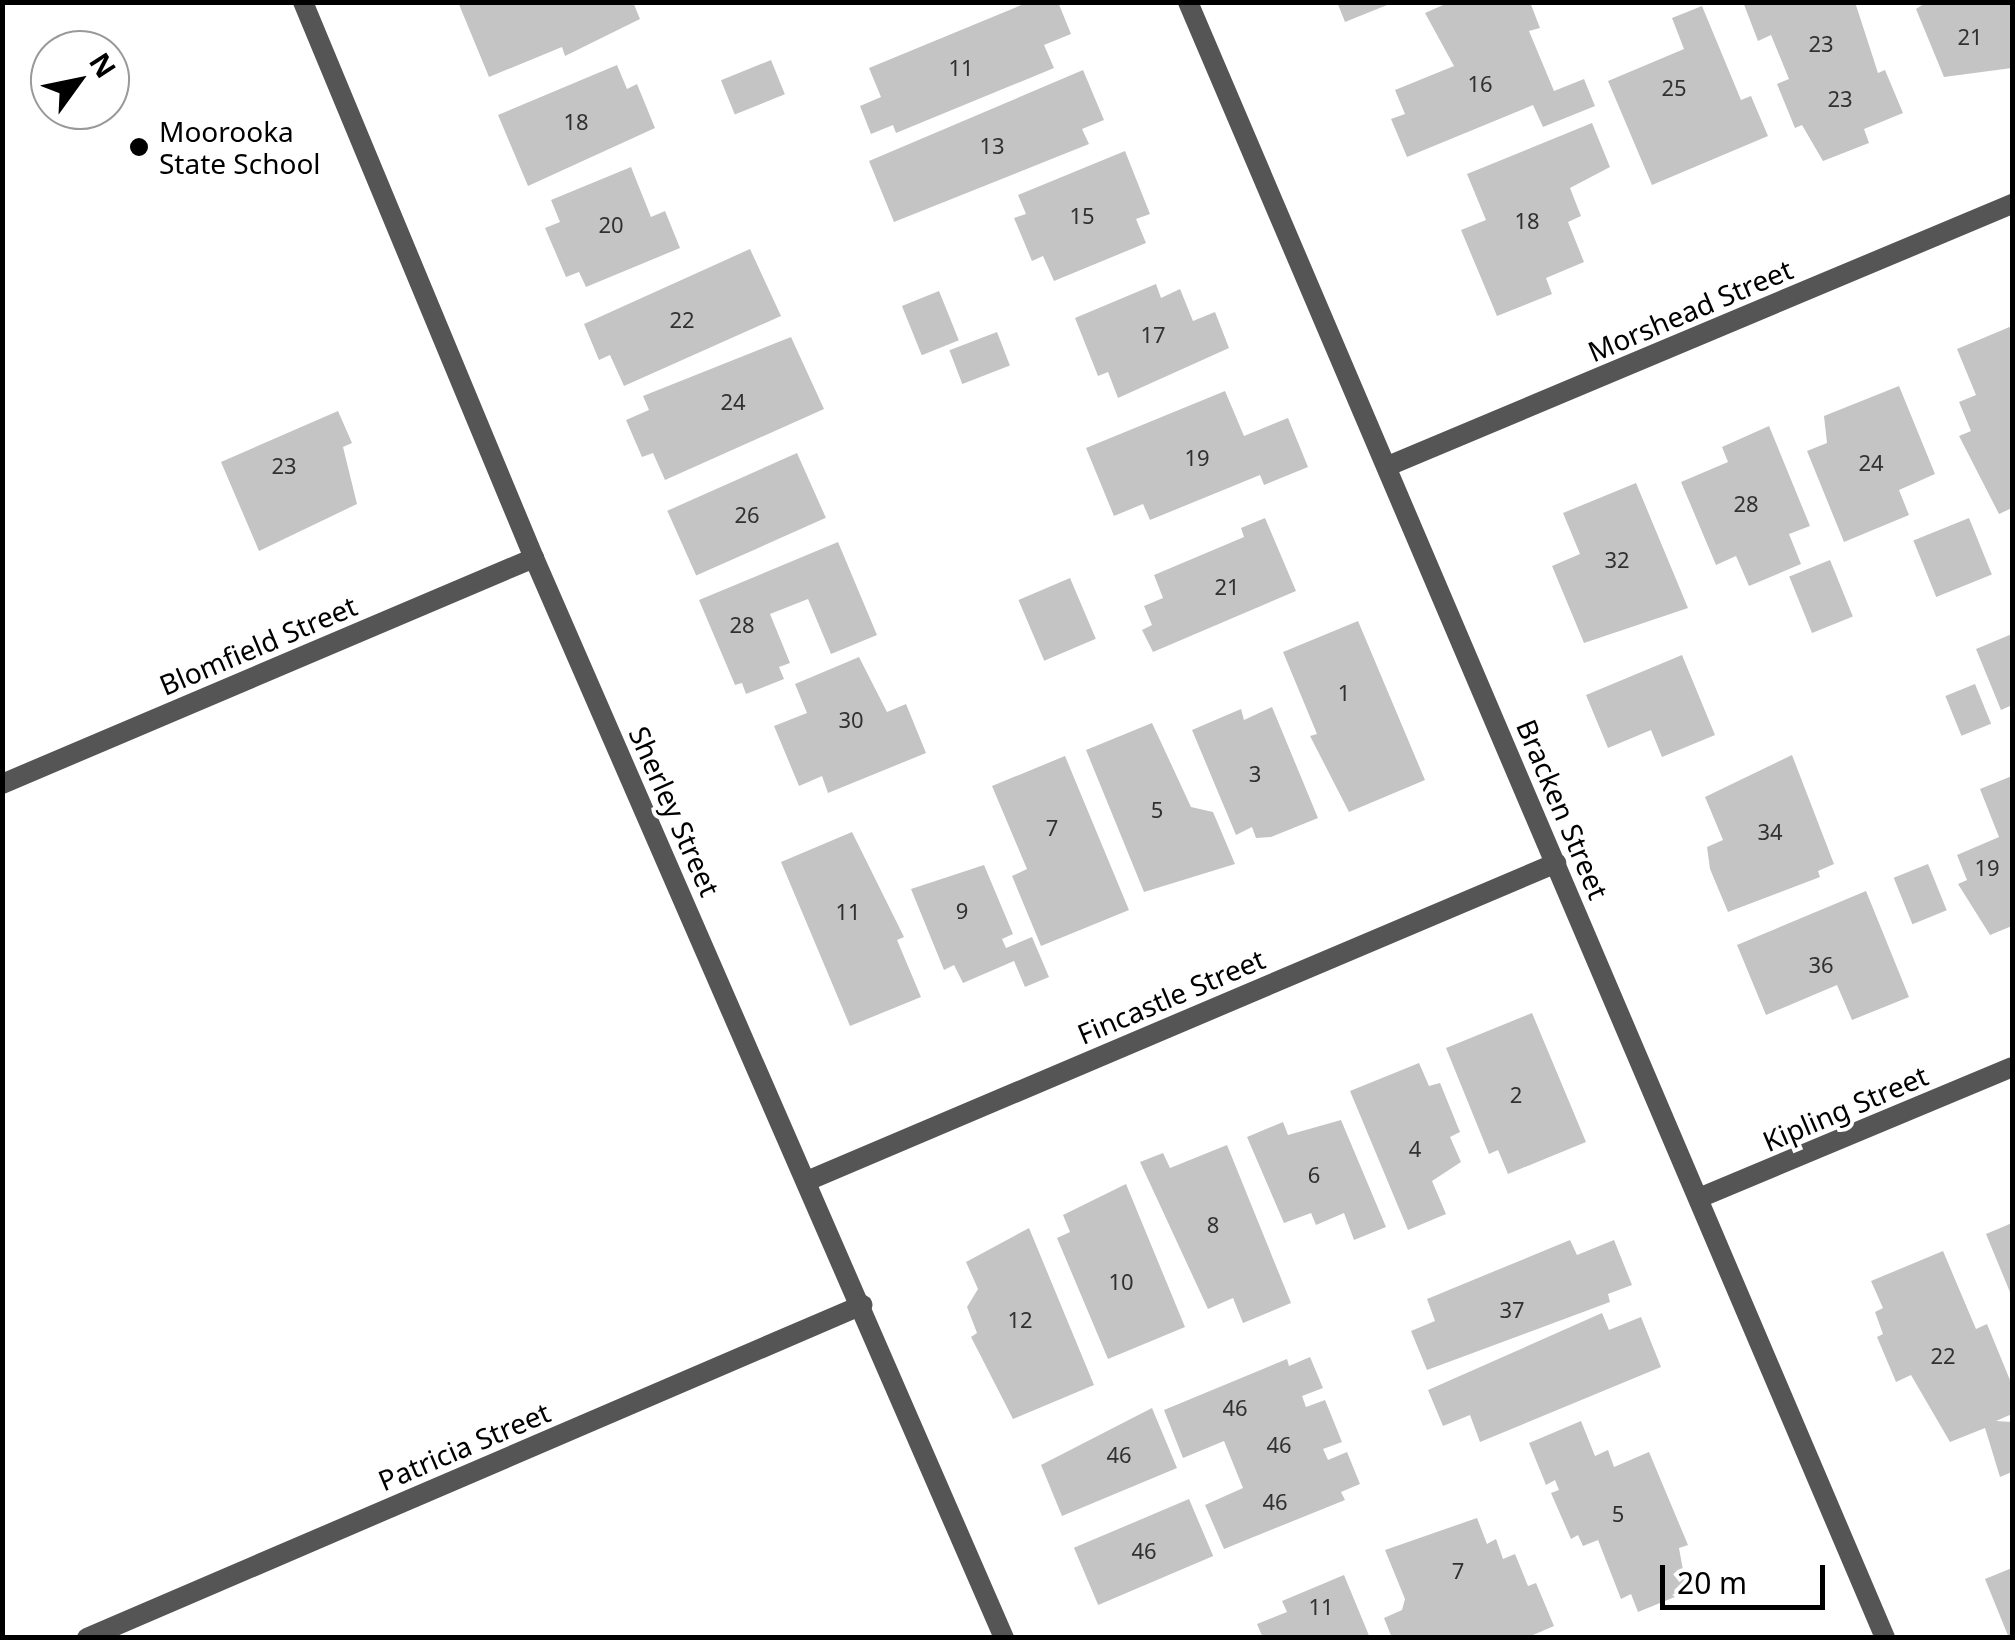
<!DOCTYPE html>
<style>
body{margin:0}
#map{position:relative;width:2015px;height:1640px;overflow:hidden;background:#fff;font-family:"Noto Sans",sans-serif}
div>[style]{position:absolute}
.building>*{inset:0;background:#c4c4c4;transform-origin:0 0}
.minor>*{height:20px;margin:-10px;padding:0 10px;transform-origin:10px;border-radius:10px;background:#555}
.dots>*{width:28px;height:28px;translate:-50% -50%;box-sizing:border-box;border:5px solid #fff;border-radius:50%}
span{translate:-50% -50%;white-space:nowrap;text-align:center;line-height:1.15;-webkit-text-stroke:8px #fff;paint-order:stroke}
.number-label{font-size:22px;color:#313131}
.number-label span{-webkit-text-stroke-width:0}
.poi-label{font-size:28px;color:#000}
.left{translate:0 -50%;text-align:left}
.street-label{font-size:28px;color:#000}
.frame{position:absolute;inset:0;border:5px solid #000;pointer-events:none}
.north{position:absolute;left:30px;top:30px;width:100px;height:100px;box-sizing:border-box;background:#fff;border:2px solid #999;border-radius:50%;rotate:57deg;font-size:28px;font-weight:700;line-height:40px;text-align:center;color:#000}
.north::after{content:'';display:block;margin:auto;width:35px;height:45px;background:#000;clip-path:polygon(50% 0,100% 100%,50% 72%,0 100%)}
.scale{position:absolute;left:1660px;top:1565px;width:165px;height:45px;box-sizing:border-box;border:5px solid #000;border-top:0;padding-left:12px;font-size:30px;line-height:35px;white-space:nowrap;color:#000;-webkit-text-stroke:8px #fff;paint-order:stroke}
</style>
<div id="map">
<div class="building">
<div style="clip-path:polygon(458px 2px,633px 2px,640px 19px,565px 56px,562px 47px,489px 77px)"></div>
<div style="clip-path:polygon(1029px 2px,1058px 2px,1071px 34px,1044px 45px,1054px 68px,896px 133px,893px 125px,871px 134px,860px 106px,881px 97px,869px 68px)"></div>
<div style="clip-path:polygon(1337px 2px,1392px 2px,1392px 3px,1345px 22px)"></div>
<div style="clip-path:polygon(1450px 2px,1530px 2px,1540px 28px,1529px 31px,1554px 91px,1584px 79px,1595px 106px,1543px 127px,1533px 105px,1407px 157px,1391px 119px,1405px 114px,1395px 90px,1454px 66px,1425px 13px)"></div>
<div style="clip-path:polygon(1743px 2px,1855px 2px,1878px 73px,1885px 70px,1903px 113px,1864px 129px,1869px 143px,1823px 161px,1802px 125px,1795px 128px,1777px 84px,1789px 79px,1771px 35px,1758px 41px)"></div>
<div style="clip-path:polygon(1927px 2px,2012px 2px,2012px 68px,1944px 77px,1916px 9px)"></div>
<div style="clip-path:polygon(1702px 6px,1741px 100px,1751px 96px,1768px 136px,1652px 185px,1608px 81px,1684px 49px,1672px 18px)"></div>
<div style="left:771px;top:60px;width:37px;height:54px;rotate:68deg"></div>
<div style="clip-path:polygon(617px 65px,627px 89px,637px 84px,655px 128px,528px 186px,498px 115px)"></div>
<div style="clip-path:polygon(1083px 70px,1104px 120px,1082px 129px,1089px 144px,894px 222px,869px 161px)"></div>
<div style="clip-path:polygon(1592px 123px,1610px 167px,1570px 188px,1581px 216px,1568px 222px,1584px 262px,1546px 278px,1552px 294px,1497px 316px,1461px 230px,1486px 220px,1467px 174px)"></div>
<div style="clip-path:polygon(1125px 151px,1150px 214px,1136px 219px,1146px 243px,1054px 281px,1043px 256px,1032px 261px,1014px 218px,1026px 214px,1018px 195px)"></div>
<div style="clip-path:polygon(631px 167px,651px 217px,665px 211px,680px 248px,586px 287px,579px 272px,566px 277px,545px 228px,560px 222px,551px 200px)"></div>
<div style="clip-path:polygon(750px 249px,781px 316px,624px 386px,610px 355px,599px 360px,584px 324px)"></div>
<div style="clip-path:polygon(1156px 284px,1161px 298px,1180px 289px,1193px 321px,1215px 312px,1229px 348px,1118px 398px,1108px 372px,1098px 376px,1075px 318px)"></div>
<div style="left:939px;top:291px;width:53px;height:40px;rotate:68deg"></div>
<div style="clip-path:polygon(2012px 326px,2012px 508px,1999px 514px,1959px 436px,1971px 431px,1959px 402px,1976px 395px,1957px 349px)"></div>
<div style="left:997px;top:332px;width:36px;height:51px;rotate:69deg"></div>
<div style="clip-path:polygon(791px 337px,824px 409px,665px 480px,653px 453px,642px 457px,626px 420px,649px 410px,643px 396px)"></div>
<div style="clip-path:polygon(1899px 386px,1935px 474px,1899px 490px,1909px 515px,1844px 542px,1807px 451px,1827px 443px,1824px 416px)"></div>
<div style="clip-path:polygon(1225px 391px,1244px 436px,1288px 418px,1308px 467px,1264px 485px,1260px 475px,1150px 520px,1143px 504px,1114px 516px,1086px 448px)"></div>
<div style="clip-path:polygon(338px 411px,352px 443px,343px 447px,357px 504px,259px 551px,221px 462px)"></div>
<div style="clip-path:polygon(1769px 426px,1810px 526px,1789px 534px,1801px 564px,1749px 586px,1736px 556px,1716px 565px,1681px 482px,1728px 462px,1722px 447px)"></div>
<div style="left:797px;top:453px;width:71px;height:142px;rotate:66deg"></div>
<div style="clip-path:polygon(1636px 483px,1688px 608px,1584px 643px,1552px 566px,1580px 554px,1563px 513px)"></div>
<div style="clip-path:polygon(1265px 518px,1296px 591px,1153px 652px,1142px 630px,1152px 625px,1144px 606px,1163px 598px,1154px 575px,1244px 537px,1241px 528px)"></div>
<div style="left:1969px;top:518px;width:61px;height:60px;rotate:68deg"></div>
<div style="clip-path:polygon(838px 542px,877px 635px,831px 654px,808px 599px,770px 614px,790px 663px,779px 667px,784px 679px,746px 694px,742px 683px,735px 685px,699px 600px)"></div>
<div style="left:1830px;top:560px;width:61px;height:44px;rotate:68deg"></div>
<div style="left:1070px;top:578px;width:66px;height:56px;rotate:67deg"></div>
<div style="clip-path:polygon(1358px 621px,1425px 780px,1349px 812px,1310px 736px,1317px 734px,1283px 652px)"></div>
<div style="clip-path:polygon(2012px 634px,2012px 705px,2001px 710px,1976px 649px)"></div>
<div style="clip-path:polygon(1682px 655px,1715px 735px,1662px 757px,1651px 730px,1608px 748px,1586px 695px)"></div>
<div style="clip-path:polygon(859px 657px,887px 712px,906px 704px,926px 753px,828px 793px,822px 776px,799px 786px,774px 726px,807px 713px,795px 684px)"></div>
<div style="left:1975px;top:684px;width:43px;height:32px;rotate:68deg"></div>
<div style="clip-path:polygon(1272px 707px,1318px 818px,1271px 837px,1256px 838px,1252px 827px,1236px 835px,1192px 730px,1241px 709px,1244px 720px)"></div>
<div style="clip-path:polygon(1152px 723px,1191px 807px,1213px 812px,1235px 864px,1144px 892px,1086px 750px)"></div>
<div style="clip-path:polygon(1792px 755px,1834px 864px,1818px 871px,1820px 877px,1728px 912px,1710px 869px,1707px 847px,1723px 840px,1705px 797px)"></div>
<div style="clip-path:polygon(1065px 756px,1129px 910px,1041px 946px,1012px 876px,1027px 869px,992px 786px)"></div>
<div style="clip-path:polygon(2012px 776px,2012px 926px,1990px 935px,1958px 884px,1967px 880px,1957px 855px,1999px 837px,1980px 789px)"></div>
<div style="clip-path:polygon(852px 832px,904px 937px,897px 940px,921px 997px,850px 1026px,781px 862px)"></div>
<div style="left:1928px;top:864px;width:50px;height:37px;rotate:68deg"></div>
<div style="clip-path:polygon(984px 865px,1013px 934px,1002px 939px,1006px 948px,1032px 937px,1049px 977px,1025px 987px,1014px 961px,963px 983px,954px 965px,944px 970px,911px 889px)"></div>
<div style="clip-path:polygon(1866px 891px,1909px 997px,1852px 1020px,1837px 985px,1766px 1015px,1737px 945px)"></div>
<div style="clip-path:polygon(1532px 1013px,1586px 1142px,1508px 1174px,1498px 1150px,1489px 1154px,1446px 1048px)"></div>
<div style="clip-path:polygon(1419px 1063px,1429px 1086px,1440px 1083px,1460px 1132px,1450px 1137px,1461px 1162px,1432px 1181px,1446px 1214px,1408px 1230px,1350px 1091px)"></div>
<div style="clip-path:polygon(1341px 1120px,1386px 1227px,1354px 1240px,1344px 1213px,1316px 1225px,1311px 1213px,1284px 1223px,1247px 1137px,1283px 1122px,1288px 1135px)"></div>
<div style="clip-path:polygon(1227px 1145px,1291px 1303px,1243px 1323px,1233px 1298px,1208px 1309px,1140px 1162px,1163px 1153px,1170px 1168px)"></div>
<div style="clip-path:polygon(1126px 1184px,1185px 1327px,1108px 1359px,1057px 1238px,1070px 1232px,1063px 1215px)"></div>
<div style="clip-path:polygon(2012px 1223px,2012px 1297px,1986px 1234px)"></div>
<div style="clip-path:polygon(1029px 1228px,1094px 1385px,1013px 1419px,971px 1337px,977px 1333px,967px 1307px,978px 1289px,966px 1262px)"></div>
<div style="clip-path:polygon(1570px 1240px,1577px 1255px,1614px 1240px,1632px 1285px,1608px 1294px,1610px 1302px,1427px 1370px,1411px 1331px,1435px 1321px,1427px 1299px)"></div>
<div style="clip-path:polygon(1943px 1251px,1976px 1329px,1987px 1324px,2012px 1385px,2012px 1414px,1996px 1421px,2012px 1422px,2012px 1472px,2000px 1477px,1985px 1428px,1950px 1442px,1911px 1375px,1896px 1382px,1877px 1337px,1883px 1334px,1875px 1312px,1883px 1308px,1871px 1281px)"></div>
<div style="clip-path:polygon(1602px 1313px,1609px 1330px,1641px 1317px,1661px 1367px,1480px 1442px,1470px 1415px,1443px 1426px,1428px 1390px)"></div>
<div style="clip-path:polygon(1310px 1357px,1323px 1388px,1302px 1396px,1306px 1407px,1325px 1400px,1342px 1442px,1323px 1449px,1328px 1460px,1347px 1452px,1360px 1484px,1341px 1492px,1345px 1500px,1224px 1549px,1205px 1505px,1243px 1488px,1224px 1441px,1183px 1458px,1164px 1410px,1287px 1359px,1289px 1366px)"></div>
<div style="clip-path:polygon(1152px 1408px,1177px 1468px,1062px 1516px,1041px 1465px)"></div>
<div style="clip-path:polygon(1581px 1421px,1595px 1456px,1608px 1450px,1614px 1467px,1649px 1452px,1688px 1545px,1679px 1548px,1687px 1592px,1638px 1612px,1631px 1594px,1621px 1599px,1598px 1540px,1583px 1546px,1578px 1535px,1571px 1539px,1551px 1493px,1559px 1490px,1555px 1480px,1546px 1485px,1529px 1443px)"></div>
<div style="left:1189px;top:1499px;width:62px;height:125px;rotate:67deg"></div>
<div style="clip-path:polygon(1477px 1518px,1487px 1544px,1496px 1539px,1503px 1559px,1515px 1554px,1528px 1586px,1536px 1583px,1554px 1626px,1526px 1638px,1392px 1638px,1384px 1618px,1402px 1610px,1405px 1599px,1385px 1550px)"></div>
<div style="clip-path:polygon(2012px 1568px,2012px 1638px,2009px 1638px,1985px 1579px)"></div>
<div style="clip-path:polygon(1344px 1575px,1370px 1638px,1263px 1638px,1257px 1624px,1287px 1612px,1282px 1601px)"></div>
</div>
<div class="minor">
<div style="left:303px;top:2px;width:602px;rotate:67.44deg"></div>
<div style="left:534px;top:558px;width:1178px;rotate:66.48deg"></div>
<div style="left:1188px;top:2px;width:1778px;rotate:66.92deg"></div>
<div style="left:1388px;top:466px;width:677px;rotate:-22.78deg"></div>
<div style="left:2px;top:784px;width:578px;rotate:-23.02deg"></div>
<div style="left:807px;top:1181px;width:814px;rotate:-23deg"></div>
<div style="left:1699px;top:1198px;width:339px;rotate:-22.7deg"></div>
<div style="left:87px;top:1638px;width:844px;rotate:-23.25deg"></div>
</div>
<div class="dots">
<div style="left:139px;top:147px;background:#000"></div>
</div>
<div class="number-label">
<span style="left:1970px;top:37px">21</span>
<span style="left:1821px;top:44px">23</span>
<span style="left:961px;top:68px">11</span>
<span style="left:1480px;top:84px">16</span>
<span style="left:1674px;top:88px">25</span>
<span style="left:1840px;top:99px">23</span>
<span style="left:576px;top:122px">18</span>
<span style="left:992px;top:146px">13</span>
<span style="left:1082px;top:216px">15</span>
<span style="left:1527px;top:221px">18</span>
<span style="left:611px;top:225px">20</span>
<span style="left:682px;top:320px">22</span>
<span style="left:1153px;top:335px">17</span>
<span style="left:733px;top:402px">24</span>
<span style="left:1197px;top:458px">19</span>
<span style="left:1871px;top:463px">24</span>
<span style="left:284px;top:466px">23</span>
<span style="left:1746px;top:504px">28</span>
<span style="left:747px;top:515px">26</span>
<span style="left:1617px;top:560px">32</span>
<span style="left:1227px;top:587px">21</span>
<span style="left:742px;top:625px">28</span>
<span style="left:1344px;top:693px">1</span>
<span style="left:851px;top:720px">30</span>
<span style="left:1255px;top:774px">3</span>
<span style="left:1157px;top:810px">5</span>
<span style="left:1052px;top:828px">7</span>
<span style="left:1770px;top:832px">34</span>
<span style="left:1987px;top:868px">19</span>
<span style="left:962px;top:911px">9</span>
<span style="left:848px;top:912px">11</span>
<span style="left:1821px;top:965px">36</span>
<span style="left:1516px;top:1095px">2</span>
<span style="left:1415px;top:1149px">4</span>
<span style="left:1314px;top:1175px">6</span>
<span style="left:1213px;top:1225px">8</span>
<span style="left:1121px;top:1282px">10</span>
<span style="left:1512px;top:1310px">37</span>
<span style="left:1020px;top:1320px">12</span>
<span style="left:1943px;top:1356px">22</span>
<span style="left:1235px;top:1408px">46</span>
<span style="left:1279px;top:1445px">46</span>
<span style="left:1119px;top:1455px">46</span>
<span style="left:1275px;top:1502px">46</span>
<span style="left:1618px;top:1514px">5</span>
<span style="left:1144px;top:1551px">46</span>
<span style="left:1458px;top:1571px">7</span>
<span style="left:1321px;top:1607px">11</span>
</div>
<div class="poi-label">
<span class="left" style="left:159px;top:147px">Moorooka<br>State School</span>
</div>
<div class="street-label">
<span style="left:1690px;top:310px;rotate:-23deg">Morshead Street</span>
<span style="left:258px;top:645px;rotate:-23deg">Blomfield Street</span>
<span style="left:1563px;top:809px;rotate:67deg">Bracken Street</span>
<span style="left:675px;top:811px;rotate:66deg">Sherley Street</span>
<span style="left:1171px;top:996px;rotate:-23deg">Fincastle Street</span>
<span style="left:1845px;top:1108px;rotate:-23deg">Kipling Street</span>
<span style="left:464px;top:1446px;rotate:-23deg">Patricia Street</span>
</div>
<div class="frame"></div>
<div class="north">N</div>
<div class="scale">20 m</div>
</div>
